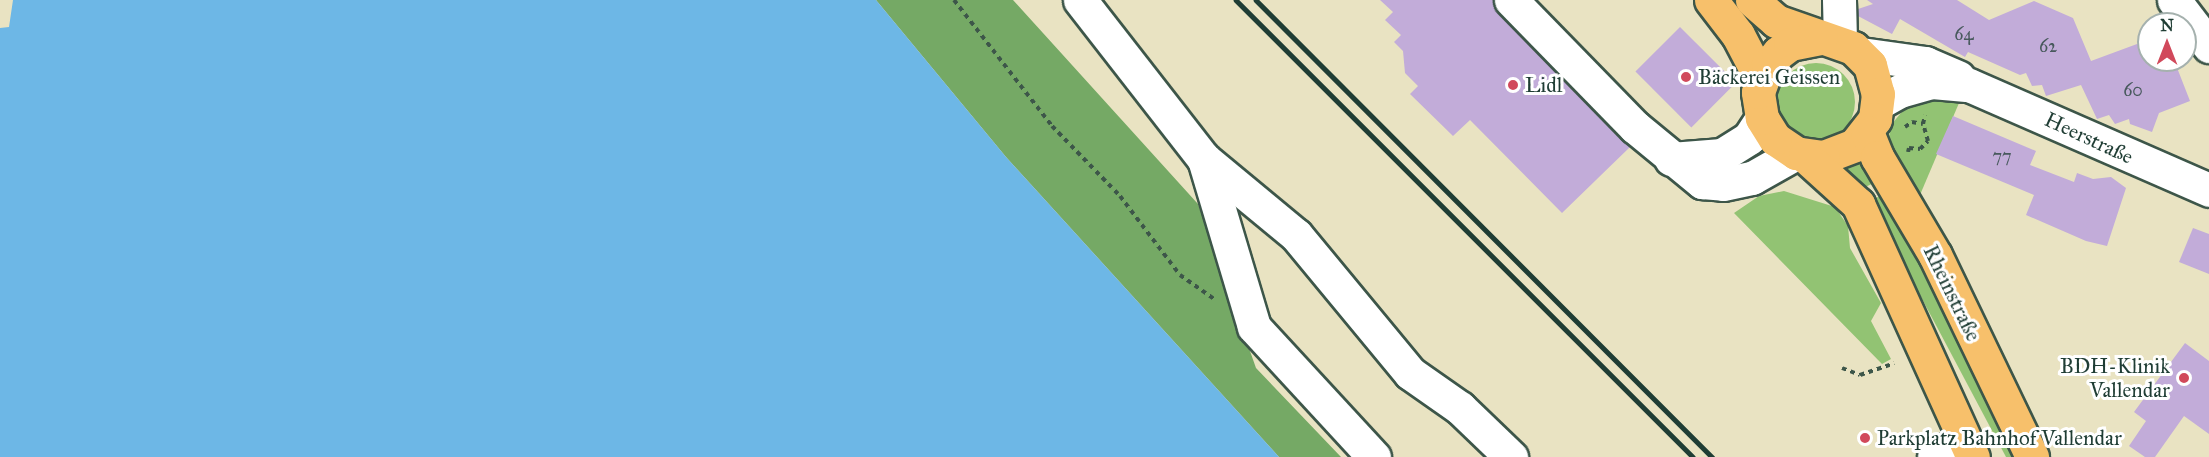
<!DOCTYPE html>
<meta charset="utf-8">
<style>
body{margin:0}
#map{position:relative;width:2209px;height:457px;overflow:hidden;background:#e9e3c2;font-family:"IM FELL Great Primer",serif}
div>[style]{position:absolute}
.green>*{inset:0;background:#92c373}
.round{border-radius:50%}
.forest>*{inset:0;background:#75a965}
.water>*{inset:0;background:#6db7e6}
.building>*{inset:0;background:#c2acd9;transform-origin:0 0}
.path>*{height:4px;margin-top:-2px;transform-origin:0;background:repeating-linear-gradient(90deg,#3d5649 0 4.5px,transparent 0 9px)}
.roads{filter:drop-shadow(2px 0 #3d5649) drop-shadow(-2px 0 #3d5649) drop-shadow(0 2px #3d5649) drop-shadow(0 -2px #3d5649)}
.minor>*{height:33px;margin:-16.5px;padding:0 16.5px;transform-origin:16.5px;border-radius:16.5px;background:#fff}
.major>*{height:33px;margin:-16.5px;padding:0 16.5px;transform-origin:16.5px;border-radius:16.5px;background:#f7c06b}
.rail>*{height:4.5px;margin:-2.25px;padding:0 2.25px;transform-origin:2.25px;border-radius:2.25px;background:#1f3d34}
.dots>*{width:16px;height:16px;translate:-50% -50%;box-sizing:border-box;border:3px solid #fff;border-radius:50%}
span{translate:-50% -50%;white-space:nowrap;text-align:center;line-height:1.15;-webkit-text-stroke:6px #fff;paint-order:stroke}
.number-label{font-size:18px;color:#48595d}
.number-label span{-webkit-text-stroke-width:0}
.poi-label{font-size:21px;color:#1f3d34}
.left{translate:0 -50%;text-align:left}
.right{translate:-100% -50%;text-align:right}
.street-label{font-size:21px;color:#1f3d34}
.north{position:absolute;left:2137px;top:12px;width:60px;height:60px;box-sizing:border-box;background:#fff;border:2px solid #a5b1ae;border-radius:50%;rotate:0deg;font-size:16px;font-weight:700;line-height:24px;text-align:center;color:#1f3d34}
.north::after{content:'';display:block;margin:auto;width:21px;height:27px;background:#d1495b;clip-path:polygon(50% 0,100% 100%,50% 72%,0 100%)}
</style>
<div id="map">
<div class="green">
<div class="round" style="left:1777px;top:63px;width:78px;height:78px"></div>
<div style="clip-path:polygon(1944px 98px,1959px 103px,1917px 202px,1888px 143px,1891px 125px,1905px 108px)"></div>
<div style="clip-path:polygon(1862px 156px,1876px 182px,1861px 189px,1838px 169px)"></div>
<div style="clip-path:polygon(1784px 191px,1835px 207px,1848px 226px,1850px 248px,1881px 303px,1871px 321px,1891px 359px,1882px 364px,1734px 213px,1759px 196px)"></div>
<div style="clip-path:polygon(1882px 195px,1949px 317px,2013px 457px,2006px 457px,1870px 201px)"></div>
</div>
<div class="forest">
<div style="clip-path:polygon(876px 0,1013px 0,1198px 204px,1256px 368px,1341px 457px,1279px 457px,1006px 157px)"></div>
</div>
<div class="water">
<div style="clip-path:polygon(13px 0,876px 0,1006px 157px,1279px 457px,0 457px,0 28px,9px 27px)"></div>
</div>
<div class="building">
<div style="clip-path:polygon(1380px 0,1493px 0,1498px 13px,1630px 147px,1562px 213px,1470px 120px,1453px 136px,1410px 94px,1418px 86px,1405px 73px,1403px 51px,1394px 42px,1401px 35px,1385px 20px,1393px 12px)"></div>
<div style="clip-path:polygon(1867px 0,1957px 0,1989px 20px,2034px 1px,2073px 18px,2091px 61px,2137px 44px,2149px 50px,2149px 60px,2174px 60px,2190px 101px,2159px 113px,2152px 132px,2130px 124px,2129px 119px,2115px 124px,2109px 115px,2097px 119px,2081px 85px,2046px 96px,2042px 85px,2032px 86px,2026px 73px,2020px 75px,1968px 52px,1965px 57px,1900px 19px,1892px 34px,1858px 16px,1858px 9px,1873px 4px)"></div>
<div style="left:1680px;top:27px;width:79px;height:63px;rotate:45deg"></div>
<div style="clip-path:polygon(1953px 116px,2036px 151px,2030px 165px,2074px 182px,2077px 173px,2093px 179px,2111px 177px,2126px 188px,2107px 246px,2086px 241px,2026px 215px,2034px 195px,1936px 154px)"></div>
<div style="clip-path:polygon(2193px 228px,2209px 234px,2209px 274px,2179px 262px)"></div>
<div style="clip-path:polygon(2185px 343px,2209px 361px,2209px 434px,2184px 416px,2155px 457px,2145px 457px,2129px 446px,2146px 421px,2134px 412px)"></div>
</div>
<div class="path">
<div style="left:954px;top:0;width:160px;rotate:52.1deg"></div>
<div style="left:1052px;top:126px;width:98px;rotate:45.8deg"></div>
<div style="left:1120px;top:196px;width:99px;rotate:52.8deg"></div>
<div style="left:1180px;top:275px;width:42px;rotate:35.2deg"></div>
<div style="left:1905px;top:127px;width:9px;rotate:-36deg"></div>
<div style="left:1912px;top:122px;width:11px;rotate:10deg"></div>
<div style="left:1908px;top:152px;width:4px;rotate:-76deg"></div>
<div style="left:1909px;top:148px;width:11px;rotate:5deg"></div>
<div style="left:1920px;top:149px;width:11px;rotate:-45deg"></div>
<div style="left:1928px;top:141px;width:18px;rotate:-106deg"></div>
<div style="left:1923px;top:124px;width:9px;rotate:-77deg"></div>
<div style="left:1842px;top:368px;width:19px;rotate:21deg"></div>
<div style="left:1860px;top:375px;width:36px;rotate:-19deg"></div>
</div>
<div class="roads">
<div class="minor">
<div style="left:1080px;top:0;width:202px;rotate:52.1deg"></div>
<div style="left:1204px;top:159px;width:119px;rotate:39.6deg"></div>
<div style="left:1296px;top:235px;width:179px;rotate:50.4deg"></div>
<div style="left:1410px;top:373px;width:61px;rotate:35deg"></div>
<div style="left:1460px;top:408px;width:71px;rotate:43.9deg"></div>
<div style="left:1511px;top:0;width:177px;rotate:45.7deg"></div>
<div style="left:1635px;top:127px;width:87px;rotate:39.4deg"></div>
<div style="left:1702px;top:182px;width:21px;rotate:5deg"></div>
<div style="left:1723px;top:184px;width:30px;rotate:-12deg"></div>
<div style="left:1752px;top:178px;width:51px;rotate:-29.6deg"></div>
<div style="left:1839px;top:0;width:42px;rotate:88.6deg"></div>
<div style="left:2174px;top:0;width:58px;rotate:52.7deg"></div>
<div style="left:1861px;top:54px;width:65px;rotate:8deg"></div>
<div style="left:1925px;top:63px;width:36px;rotate:23deg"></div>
<div style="left:1878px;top:103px;width:25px;rotate:-29deg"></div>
<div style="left:1900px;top:91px;width:33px;rotate:-16deg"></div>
<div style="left:1932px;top:82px;width:37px;rotate:5deg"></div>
<div style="left:1969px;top:85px;width:262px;rotate:23.6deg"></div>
<div style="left:1204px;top:159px;width:175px;rotate:73.4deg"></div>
<div style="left:1254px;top:327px;width:177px;rotate:47.3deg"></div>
<div style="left:1671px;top:159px;width:51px;rotate:-4.5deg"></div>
<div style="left:1722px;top:155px;width:32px;rotate:-32deg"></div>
<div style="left:1749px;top:138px;width:24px;rotate:-57deg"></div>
<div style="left:1934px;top:457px;width:34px;rotate:-30deg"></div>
</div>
<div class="major">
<div style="left:1711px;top:0;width:44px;rotate:52.4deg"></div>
<div style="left:1738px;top:35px;width:50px;rotate:62.4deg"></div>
<div style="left:1752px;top:0;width:32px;rotate:41deg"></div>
<div style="left:1776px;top:21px;width:82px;rotate:19.3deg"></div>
<div style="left:1853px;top:48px;width:24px;rotate:45deg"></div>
<div style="left:1870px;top:65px;width:30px;rotate:75deg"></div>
<div style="left:1878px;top:94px;width:25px;rotate:97deg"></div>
<div style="left:1875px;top:119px;width:33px;rotate:128deg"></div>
<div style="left:1855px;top:145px;width:34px;rotate:159deg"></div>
<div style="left:1823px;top:157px;width:27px;rotate:-172deg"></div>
<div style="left:1796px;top:153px;width:25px;rotate:-146deg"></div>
<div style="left:1775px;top:139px;width:25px;rotate:-122deg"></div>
<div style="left:1762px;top:118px;width:26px;rotate:-99deg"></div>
<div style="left:1758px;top:92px;width:29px;rotate:-70deg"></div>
<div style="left:1768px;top:65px;width:16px;rotate:-50deg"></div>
<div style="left:1778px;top:53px;width:15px;rotate:-37deg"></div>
<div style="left:1790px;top:44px;width:31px;rotate:-11deg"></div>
<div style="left:1867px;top:132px;width:27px;rotate:68deg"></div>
<div style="left:1877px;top:157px;width:114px;rotate:59.4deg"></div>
<div style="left:1935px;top:255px;width:224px;rotate:64.3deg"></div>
<div style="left:1805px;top:156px;width:72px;rotate:42.2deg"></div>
<div style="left:1858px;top:204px;width:278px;rotate:65.6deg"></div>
</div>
</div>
<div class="rail">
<div style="left:1236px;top:0;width:646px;rotate:45deg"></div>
<div style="left:1256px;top:0;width:646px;rotate:45.06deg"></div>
</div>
<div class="dots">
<div style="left:1686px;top:77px;background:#d1495b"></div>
<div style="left:1513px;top:85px;background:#d1495b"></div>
<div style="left:2184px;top:378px;background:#d1495b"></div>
<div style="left:1865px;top:438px;background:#d1495b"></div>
</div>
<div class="number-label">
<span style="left:1964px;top:34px">64</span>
<span style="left:2048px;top:46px">62</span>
<span style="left:2133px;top:90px">60</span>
<span style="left:2002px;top:156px">77</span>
</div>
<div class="poi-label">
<span class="left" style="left:1698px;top:77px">Bäckerei Geissen</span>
<span class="left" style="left:1525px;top:85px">Lidl</span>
<span class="right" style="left:2170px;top:378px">BDH-Klinik<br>Vallendar</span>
<span class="left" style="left:1877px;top:438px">Parkplatz Bahnhof Vallendar</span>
</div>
<div class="street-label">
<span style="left:2089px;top:138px;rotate:25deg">Heerstraße</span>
<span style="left:1952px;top:293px;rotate:64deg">Rheinstraße</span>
</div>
<div class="north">N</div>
</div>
